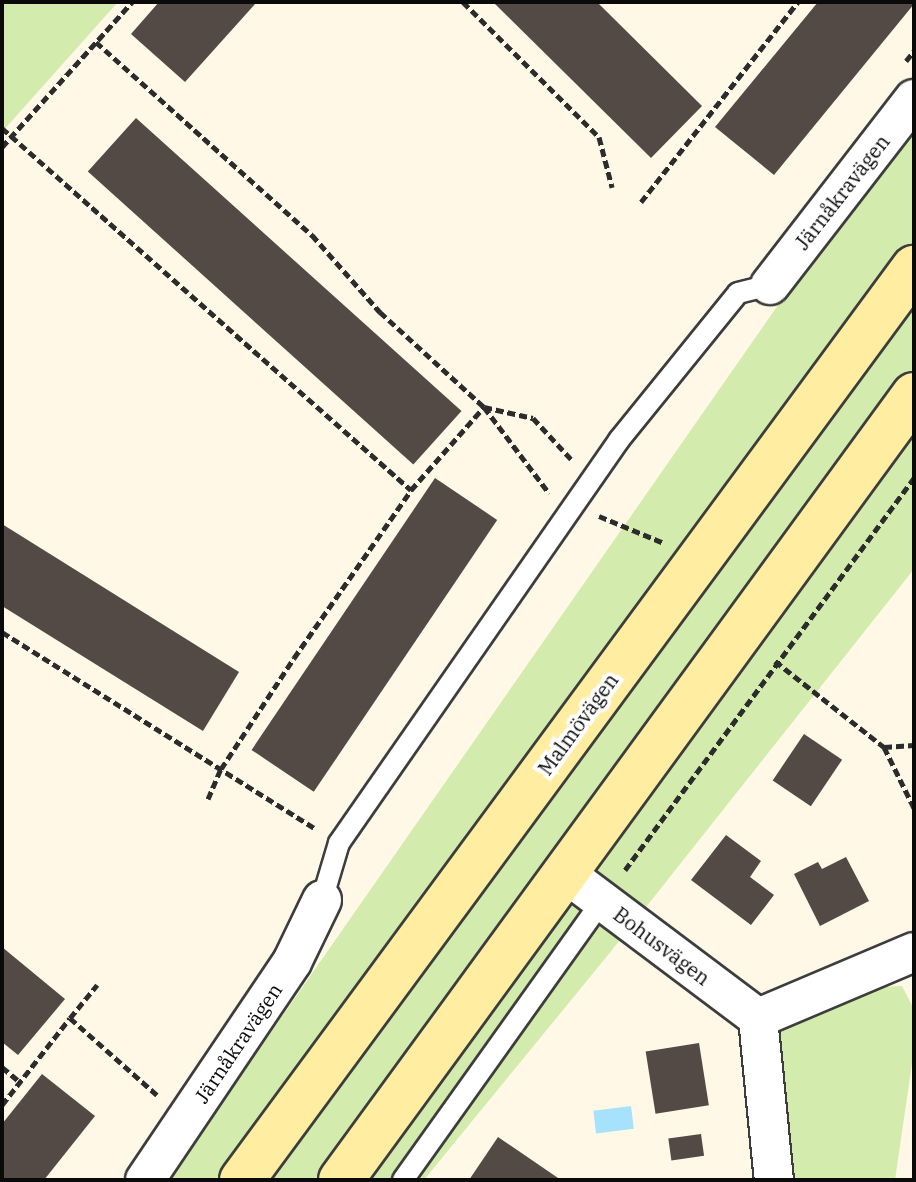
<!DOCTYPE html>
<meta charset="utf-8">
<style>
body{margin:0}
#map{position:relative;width:916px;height:1182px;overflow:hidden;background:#fff8e6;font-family:"IBM Plex Serif",serif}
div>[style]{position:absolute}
.green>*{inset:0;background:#d3ecae}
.water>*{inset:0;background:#a6e2fb;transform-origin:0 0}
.building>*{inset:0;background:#534a45;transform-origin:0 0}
.path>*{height:5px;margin-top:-2.5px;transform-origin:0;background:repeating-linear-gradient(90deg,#2c2c2c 0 8px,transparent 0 12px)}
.roads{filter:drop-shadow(2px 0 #3d3d3d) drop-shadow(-2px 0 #3d3d3d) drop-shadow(0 2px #3d3d3d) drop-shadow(0 -2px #3d3d3d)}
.service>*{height:20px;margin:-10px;padding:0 10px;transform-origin:10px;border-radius:10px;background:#fff}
.minor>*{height:38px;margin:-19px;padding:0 19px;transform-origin:19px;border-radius:19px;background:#fff}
.secondary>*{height:44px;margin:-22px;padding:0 22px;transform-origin:22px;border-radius:22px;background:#ffeda1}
span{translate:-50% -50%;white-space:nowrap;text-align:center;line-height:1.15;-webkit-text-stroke:8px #fff;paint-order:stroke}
.street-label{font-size:20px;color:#0a0a0a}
.frame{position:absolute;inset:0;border:4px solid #0a0a0a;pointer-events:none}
</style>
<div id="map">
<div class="green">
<div style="clip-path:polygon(2px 2px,118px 2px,2px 132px)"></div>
<div style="clip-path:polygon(914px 110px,914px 569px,608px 955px,424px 1180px,168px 1180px)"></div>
<div style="clip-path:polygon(902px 986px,914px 1009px,914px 1050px,895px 1180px,795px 1180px,777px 1058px,781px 1027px,866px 988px)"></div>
</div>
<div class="water">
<div style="left:631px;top:1106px;width:23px;height:38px;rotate:83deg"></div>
</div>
<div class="building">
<div style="clip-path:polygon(159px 2px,257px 2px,185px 82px,131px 34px)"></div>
<div style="clip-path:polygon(493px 2px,597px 2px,702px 106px,651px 158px)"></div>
<div style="clip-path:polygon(818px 2px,914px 4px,774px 175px,715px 127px)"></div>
<div style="left:136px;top:118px;width:438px;height:72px;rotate:42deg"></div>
<div style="left:435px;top:478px;width:75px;height:328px;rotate:34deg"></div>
<div style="clip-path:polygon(2px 524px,239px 672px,203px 731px,2px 606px)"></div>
<div style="left:804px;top:734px;width:46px;height:56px;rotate:34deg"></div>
<div style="clip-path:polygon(726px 835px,761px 861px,750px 877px,774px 895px,751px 925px,691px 880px)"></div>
<div style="clip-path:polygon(846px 857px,869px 901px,820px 926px,794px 874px,818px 862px,822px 869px)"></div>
<div style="clip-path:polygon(2px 947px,65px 999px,18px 1055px,2px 1042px)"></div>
<div style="left:699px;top:1043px;width:63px;height:54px;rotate:81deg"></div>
<div style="clip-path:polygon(42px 1074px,95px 1116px,44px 1180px,2px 1180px,2px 1124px)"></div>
<div style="left:701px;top:1134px;width:22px;height:33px;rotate:82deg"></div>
<div style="clip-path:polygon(498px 1137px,561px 1180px,469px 1180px)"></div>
</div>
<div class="path">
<div style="left:463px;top:2px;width:192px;rotate:44.8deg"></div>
<div style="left:599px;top:137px;width:52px;rotate:75.4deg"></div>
<div style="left:96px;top:42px;width:290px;rotate:41.8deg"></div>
<div style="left:312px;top:235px;width:103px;rotate:48.6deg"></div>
<div style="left:380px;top:312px;width:141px;rotate:42.4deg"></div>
<div style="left:484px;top:407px;width:108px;rotate:52.9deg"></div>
<div style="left:906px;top:61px;width:13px;rotate:-51deg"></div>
<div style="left:2px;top:128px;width:546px;rotate:41.51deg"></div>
<div style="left:2px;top:147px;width:195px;rotate:-48.1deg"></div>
<div style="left:641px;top:202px;width:254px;rotate:-51.9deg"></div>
<div style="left:599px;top:516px;width:70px;rotate:22.6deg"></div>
<div style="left:2px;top:632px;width:368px;rotate:32.1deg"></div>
<div style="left:775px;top:661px;width:139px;rotate:38.3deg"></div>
<div style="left:884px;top:747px;width:68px;rotate:63.8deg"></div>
<div style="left:884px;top:747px;width:30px;rotate:-4deg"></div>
<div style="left:208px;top:799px;width:33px;rotate:-67deg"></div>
<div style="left:221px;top:769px;width:133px;rotate:-56.7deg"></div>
<div style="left:294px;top:658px;width:205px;rotate:-55.1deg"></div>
<div style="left:411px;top:490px;width:111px;rotate:-48.7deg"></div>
<div style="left:484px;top:407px;width:50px;rotate:12.7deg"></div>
<div style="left:533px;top:418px;width:56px;rotate:47.2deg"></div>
<div style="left:625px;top:870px;width:487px;rotate:-53.6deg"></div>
<div style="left:70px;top:1018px;width:43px;rotate:-50.7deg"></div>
<div style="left:2px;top:1067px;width:23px;rotate:40deg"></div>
<div style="left:2px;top:1105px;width:110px;rotate:-52deg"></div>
<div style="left:70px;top:1018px;width:116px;rotate:41.5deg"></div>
</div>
<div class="roads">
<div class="service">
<div style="left:322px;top:900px;width:59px;rotate:-73.4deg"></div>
<div style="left:339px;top:843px;width:491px;rotate:-55.2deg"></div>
<div style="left:619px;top:440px;width:189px;rotate:-51deg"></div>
<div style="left:738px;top:293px;width:33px;rotate:-14deg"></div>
<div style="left:403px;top:1180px;width:344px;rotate:-54.5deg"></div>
</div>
<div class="minor">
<div style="left:770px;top:285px;width:235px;rotate:-52.3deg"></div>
<div style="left:565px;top:873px;width:241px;rotate:36.9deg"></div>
<div style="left:758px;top:1018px;width:163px;rotate:84.4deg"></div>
<div style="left:758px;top:1018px;width:169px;rotate:-22.9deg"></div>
<div style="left:145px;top:1180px;width:263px;rotate:-56deg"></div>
<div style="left:292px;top:962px;width:69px;rotate:-64.2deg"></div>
</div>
<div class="secondary">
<div style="left:242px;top:1180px;width:1133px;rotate:-53.62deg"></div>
<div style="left:341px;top:1180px;width:972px;rotate:-53.87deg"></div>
</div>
</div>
<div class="street-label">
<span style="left:842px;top:192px;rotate:-52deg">Järnåkravägen</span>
<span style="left:578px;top:724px;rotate:-54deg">Malmövägen</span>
<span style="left:662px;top:946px;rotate:37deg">Bohusvägen</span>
<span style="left:238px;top:1043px;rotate:-56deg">Järnåkravägen</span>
</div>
<div class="frame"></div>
</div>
